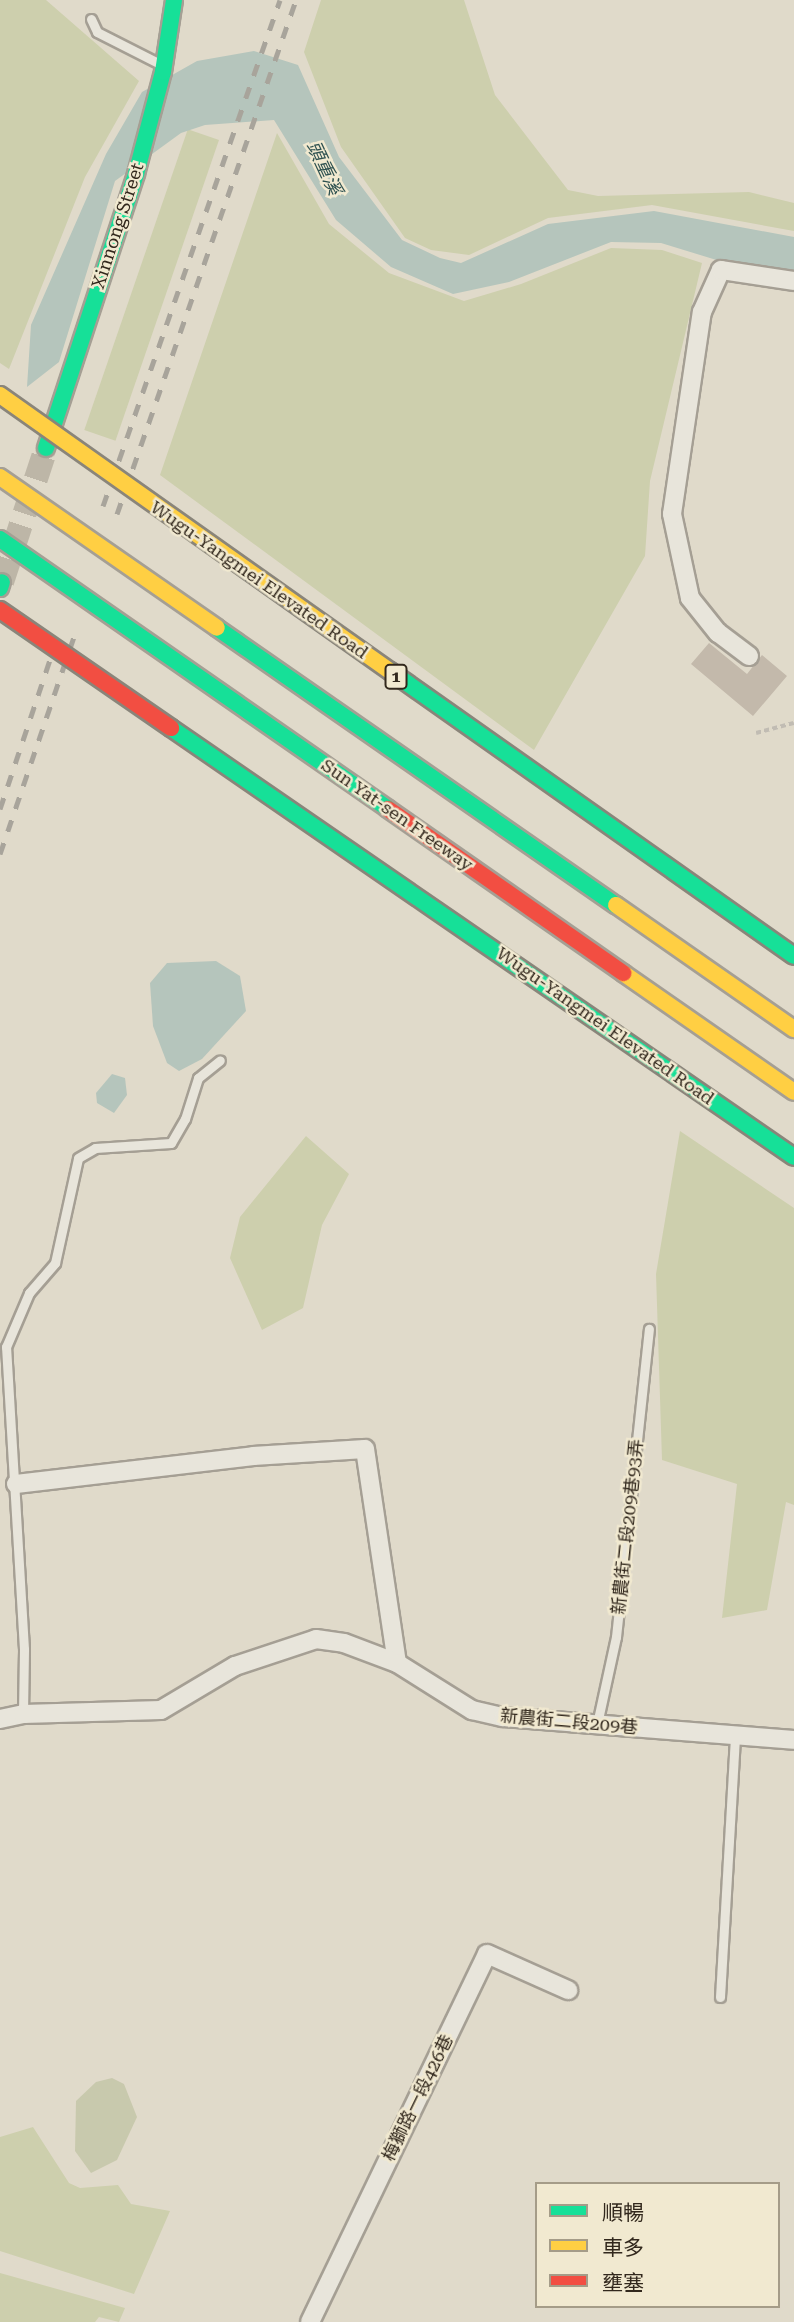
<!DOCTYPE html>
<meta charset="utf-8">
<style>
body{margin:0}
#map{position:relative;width:794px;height:2322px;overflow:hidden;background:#e0daca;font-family:"Roboto Serif","Noto Sans TC",serif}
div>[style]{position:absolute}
.green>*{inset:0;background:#cdcfad;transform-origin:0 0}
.cemetery>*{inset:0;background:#c8c9ad}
.water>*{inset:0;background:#b5c5bc}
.building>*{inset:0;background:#c3b9ab}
.secondary-tunnel>*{height:24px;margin-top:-12px;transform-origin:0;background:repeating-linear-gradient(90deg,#bdb6a7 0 24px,transparent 0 36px)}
.path>*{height:3.5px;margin-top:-1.75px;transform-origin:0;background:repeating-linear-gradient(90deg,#c1bcb3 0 5px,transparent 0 8.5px)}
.roads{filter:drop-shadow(2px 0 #a59f94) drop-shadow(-2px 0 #a59f94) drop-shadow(0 2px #a59f94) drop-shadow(0 -2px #a59f94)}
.lane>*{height:9px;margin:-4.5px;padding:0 4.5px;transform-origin:4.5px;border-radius:4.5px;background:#e8e5db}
.street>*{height:18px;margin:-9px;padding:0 9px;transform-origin:9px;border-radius:9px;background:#e8e5db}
.fast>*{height:16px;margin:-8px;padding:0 8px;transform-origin:8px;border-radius:8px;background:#16e098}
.slow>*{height:16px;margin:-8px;padding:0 8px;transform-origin:8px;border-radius:8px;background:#ffcf43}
.jam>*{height:16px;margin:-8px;padding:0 8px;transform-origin:8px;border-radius:8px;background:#f24e42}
.rail>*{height:5px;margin-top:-2.5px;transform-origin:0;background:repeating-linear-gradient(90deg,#a8a49b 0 12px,transparent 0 24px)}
.bridges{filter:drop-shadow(2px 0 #8a857a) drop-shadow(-2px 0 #8a857a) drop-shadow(0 2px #8a857a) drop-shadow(0 -2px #8a857a)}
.fast-bridge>*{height:16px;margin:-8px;padding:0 8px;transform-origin:8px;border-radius:8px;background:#16e098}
.slow-bridge>*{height:16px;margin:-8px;padding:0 8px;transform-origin:8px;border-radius:8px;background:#ffcf43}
.jam-bridge>*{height:16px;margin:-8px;padding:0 8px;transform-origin:8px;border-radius:8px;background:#f24e42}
span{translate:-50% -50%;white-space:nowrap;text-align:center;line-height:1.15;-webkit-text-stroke:5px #f1e9d0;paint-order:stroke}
.shield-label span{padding:2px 5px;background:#f1e9d0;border:2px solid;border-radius:5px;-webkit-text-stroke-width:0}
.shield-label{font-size:16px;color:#32281d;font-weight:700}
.street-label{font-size:18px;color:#32281d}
.water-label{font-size:19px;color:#2e5150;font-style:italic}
.legend{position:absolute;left:535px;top:2182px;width:245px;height:126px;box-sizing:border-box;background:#f1e9d0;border:2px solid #a59c88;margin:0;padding:9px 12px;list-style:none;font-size:21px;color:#32281d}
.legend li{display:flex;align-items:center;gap:14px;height:35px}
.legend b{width:35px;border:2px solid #a59c88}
</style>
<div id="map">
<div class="green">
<div style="clip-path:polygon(0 0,46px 0,139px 81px,85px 177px,9px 369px,0 363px)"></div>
<div style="clip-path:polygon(321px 0,464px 0,495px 95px,568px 190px,598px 196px,749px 192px,794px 203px,794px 231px,652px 205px,548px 218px,469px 255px,431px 250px,405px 238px,341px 147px,304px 52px)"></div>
<div style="clip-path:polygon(277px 133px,329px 224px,389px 273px,464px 301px,521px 284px,611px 248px,662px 250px,702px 263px,650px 481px,645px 556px,534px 750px,160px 475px)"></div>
<div style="left:219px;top:140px;width:318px;height:33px;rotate:109deg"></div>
<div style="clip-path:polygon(680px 1131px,794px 1208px,794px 1505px,786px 1502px,767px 1610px,722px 1618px,737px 1484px,662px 1460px,656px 1274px)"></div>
<div style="clip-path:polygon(306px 1136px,349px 1174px,322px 1225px,303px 1308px,262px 1330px,230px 1258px,240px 1217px)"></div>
<div style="clip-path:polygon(33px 2127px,69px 2183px,80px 2188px,118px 2185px,131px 2204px,170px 2211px,134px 2294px,0 2251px,0 2137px)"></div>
<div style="clip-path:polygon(0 2273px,125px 2308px,119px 2322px,99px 2317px,95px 2322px,0 2322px)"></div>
</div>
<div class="cemetery">
<div style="clip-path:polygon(112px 2078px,124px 2084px,137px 2117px,117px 2160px,91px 2173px,75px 2151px,76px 2101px,96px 2082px)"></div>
</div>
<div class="water">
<div style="clip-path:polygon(254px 51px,298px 65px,339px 157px,402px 240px,440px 258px,461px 263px,548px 224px,654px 211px,794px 237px,794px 272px,723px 262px,661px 243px,611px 242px,509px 282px,453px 294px,391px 267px,336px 220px,274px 120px,205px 125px,181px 133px,115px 181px,59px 362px,27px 387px,31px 325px,106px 154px,142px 92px,197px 61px)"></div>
<div style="clip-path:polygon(216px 961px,240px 976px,246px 1011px,202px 1059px,179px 1071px,167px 1063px,153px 1026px,150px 983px,167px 963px)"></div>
<div style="clip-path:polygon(112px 1074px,125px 1078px,127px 1095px,114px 1113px,97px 1103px,96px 1093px)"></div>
</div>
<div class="building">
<div style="clip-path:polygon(709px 643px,747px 674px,762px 655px,787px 676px,753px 716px,691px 664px)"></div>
</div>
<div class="secondary-tunnel">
<div style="left:2px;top:582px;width:141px;rotate:-71.8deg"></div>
</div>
<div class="path">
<div style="left:756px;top:733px;width:39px;rotate:-15deg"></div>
</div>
<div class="roads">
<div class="lane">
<div style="left:91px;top:19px;width:14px;rotate:65deg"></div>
<div style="left:97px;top:32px;width:73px;rotate:26.9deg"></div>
<div style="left:23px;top:1714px;width:65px;rotate:-89.1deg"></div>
<div style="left:24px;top:1649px;width:303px;rotate:-93.4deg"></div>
<div style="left:6px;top:1347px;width:59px;rotate:-66.9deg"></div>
<div style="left:29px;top:1293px;width:40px;rotate:-49deg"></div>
<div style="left:55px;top:1263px;width:107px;rotate:-77.6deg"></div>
<div style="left:78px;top:1158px;width:20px;rotate:-30deg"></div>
<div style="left:95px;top:1148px;width:76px;rotate:-3.8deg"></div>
<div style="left:171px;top:1143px;width:28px;rotate:-60deg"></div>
<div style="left:185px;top:1119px;width:43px;rotate:-72.4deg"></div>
<div style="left:198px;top:1078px;width:28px;rotate:-39deg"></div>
<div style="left:597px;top:1724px;width:89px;rotate:-77.7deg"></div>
<div style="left:616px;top:1637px;width:310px;rotate:-83.9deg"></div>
<div style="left:720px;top:1997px;width:260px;rotate:-86.7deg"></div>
</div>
<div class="street">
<div style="left:749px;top:656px;width:39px;rotate:-143deg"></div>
<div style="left:718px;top:633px;width:45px;rotate:-128.7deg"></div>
<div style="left:690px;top:598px;width:86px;rotate:-102.1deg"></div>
<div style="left:672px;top:514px;width:204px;rotate:-81.6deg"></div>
<div style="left:702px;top:312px;width:46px;rotate:-65.7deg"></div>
<div style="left:721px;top:270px;width:74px;rotate:8.6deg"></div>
<div style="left:16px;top:1484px;width:239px;rotate:-6.7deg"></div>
<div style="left:253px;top:1456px;width:112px;rotate:-3.6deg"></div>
<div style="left:365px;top:1449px;width:216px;rotate:81.5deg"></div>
<div style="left:0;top:1719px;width:24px;rotate:-12deg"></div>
<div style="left:23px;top:1714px;width:138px;rotate:-1.7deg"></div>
<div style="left:161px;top:1710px;width:86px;rotate:-30.7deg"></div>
<div style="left:235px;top:1666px;width:85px;rotate:-18.4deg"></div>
<div style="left:316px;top:1639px;width:28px;rotate:8deg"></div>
<div style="left:344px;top:1643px;width:57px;rotate:20.7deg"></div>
<div style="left:397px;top:1663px;width:89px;rotate:32.1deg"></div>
<div style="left:472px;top:1710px;width:32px;rotate:13deg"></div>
<div style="left:503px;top:1717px;width:292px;rotate:4.5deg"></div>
<div style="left:310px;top:2322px;width:408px;rotate:-64.3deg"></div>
<div style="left:487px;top:1954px;width:89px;rotate:24deg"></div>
</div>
<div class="fast">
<div style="left:46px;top:448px;width:288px;rotate:-71.8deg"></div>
<div style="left:136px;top:174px;width:106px;rotate:-75.2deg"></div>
<div style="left:163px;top:72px;width:73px;rotate:-81.3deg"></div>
<div style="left:0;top:539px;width:473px;rotate:34.8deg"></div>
<div style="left:0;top:588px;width:6px;rotate:-72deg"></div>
<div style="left:217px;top:628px;width:486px;rotate:34.8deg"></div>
</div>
<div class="slow">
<div style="left:0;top:477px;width:264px;rotate:34.8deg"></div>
<div style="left:616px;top:905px;width:217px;rotate:34.9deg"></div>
<div style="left:623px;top:973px;width:208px;rotate:34.8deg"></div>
</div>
<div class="jam">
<div style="left:388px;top:809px;width:287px;rotate:34.9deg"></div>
</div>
</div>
<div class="rail">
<div style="left:103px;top:506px;width:536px;rotate:-70.72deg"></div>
<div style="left:117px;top:514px;width:544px;rotate:-70.8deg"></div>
<div style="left:0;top:809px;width:189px;rotate:-71.5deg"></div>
<div style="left:0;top:854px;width:229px;rotate:-71.2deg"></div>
</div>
<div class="bridges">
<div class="fast-bridge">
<div style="left:390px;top:671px;width:494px;rotate:35.2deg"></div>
<div style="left:171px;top:728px;width:756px;rotate:34.55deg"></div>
</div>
<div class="slow-bridge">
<div style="left:0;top:395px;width:478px;rotate:35.3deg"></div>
</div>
<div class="jam-bridge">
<div style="left:0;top:610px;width:208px;rotate:34.6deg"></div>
</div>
</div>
<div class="shield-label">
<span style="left:396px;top:677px">1</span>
</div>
<div class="street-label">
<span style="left:118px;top:226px;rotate:-72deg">Xinnong Street</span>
<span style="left:259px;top:580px;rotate:35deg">Wugu-Yangmei Elevated Road</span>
<span style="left:397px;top:815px;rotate:35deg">Sun Yat-sen Freeway</span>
<span style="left:605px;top:1026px;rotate:35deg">Wugu-Yangmei Elevated Road</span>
<span style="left:628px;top:1527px;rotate:-84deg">新農街二段209巷93弄</span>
<span style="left:569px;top:1722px;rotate:5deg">新農街二段209巷</span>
<span style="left:418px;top:2098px;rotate:-64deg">梅獅路一段426巷</span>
</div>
<div class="water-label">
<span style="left:324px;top:168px;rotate:65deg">頭重溪</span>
</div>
<ul class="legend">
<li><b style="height:9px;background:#16e098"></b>順暢</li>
<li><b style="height:9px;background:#ffcf43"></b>車多</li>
<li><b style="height:9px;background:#f24e42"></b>壅塞</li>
</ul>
</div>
